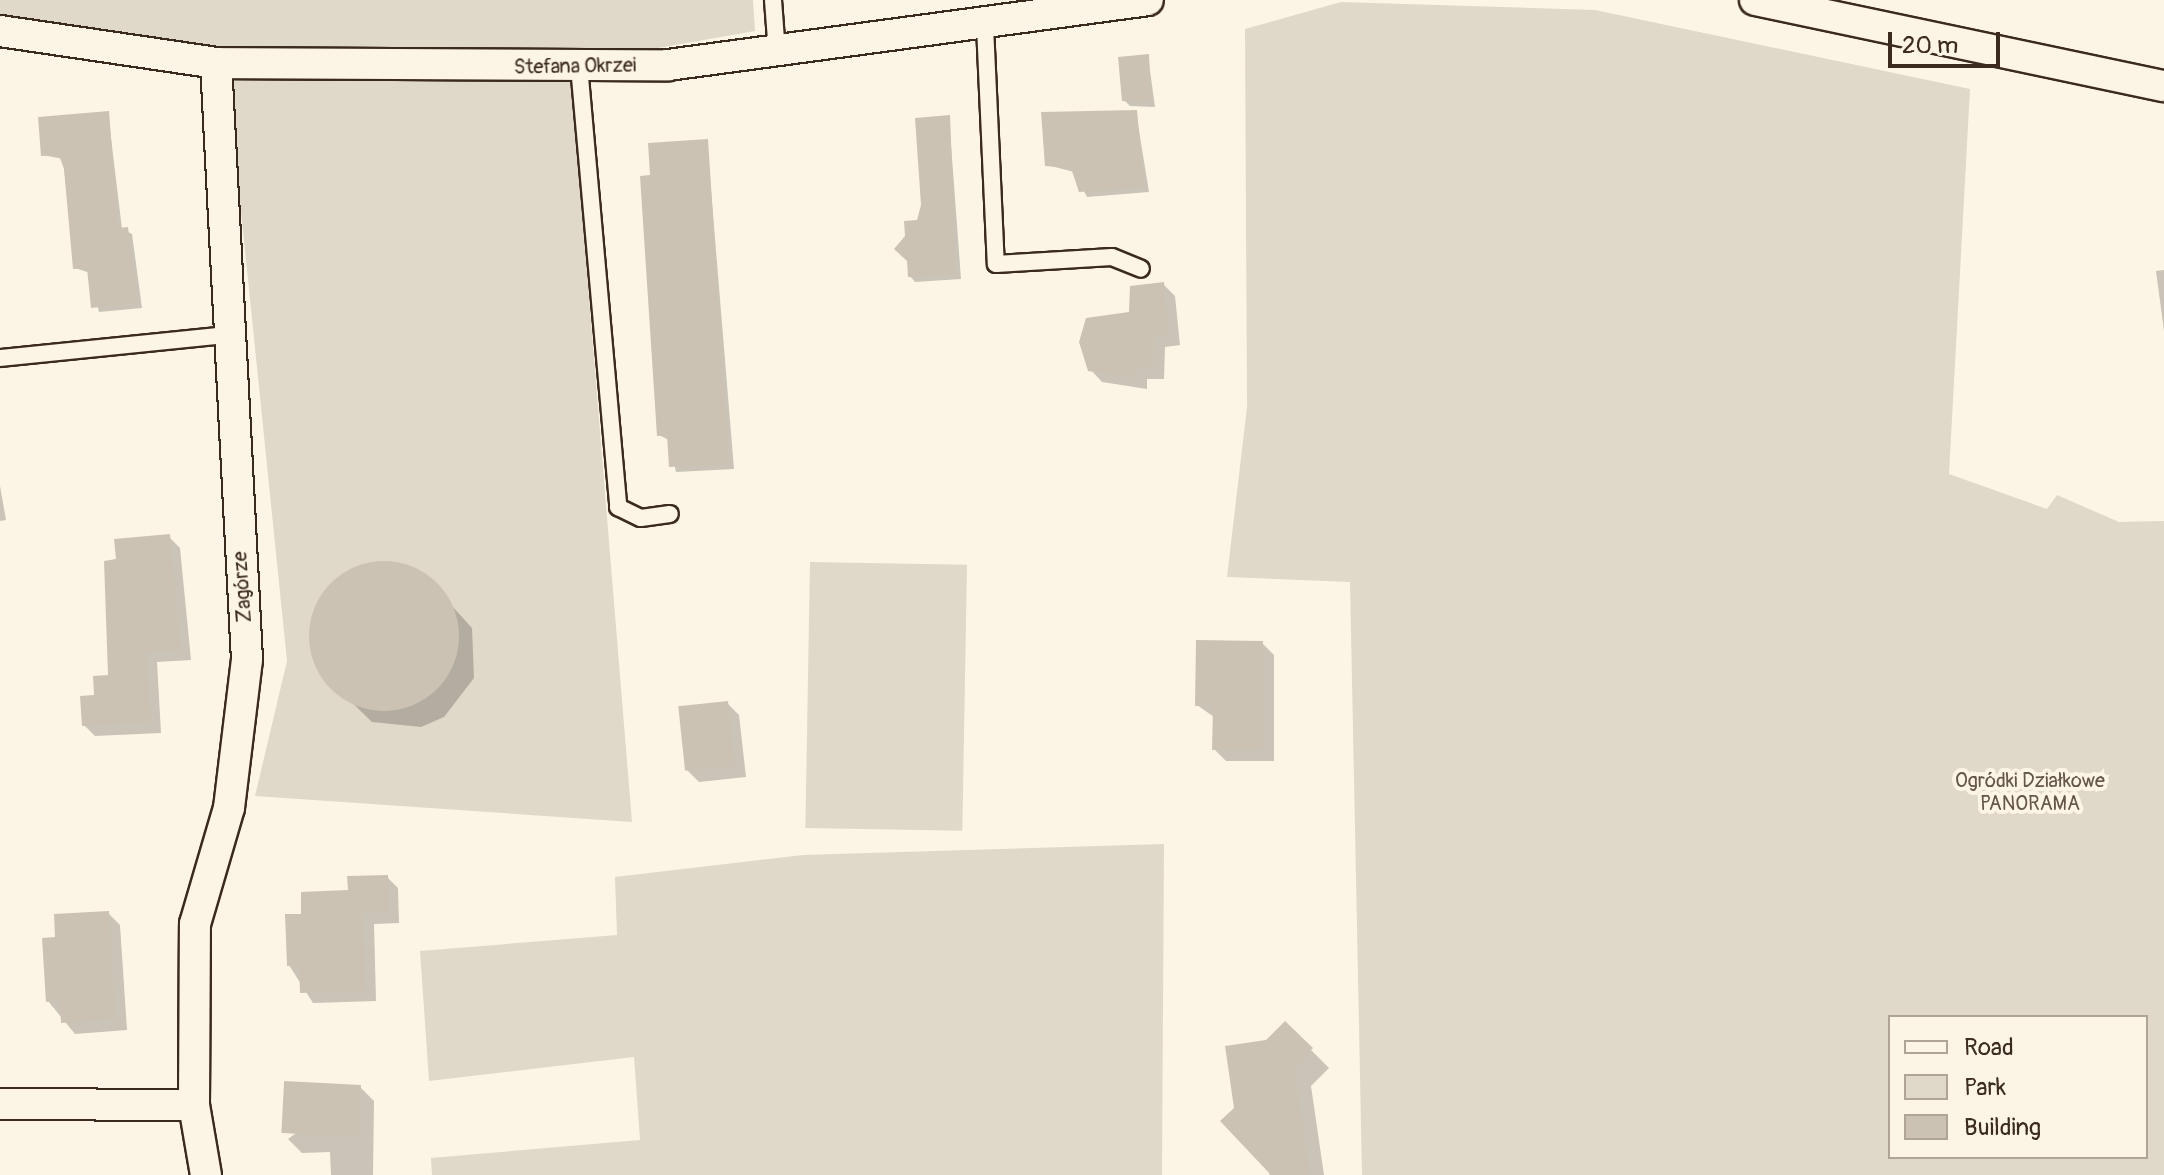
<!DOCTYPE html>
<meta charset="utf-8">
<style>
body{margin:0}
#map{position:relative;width:2164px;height:1175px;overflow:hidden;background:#fcf5e5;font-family:Pangolin,sans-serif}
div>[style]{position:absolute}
.green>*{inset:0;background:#e0d8c8;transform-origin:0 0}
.shadow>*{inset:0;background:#0003}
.building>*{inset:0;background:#ccc2b3;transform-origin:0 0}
.round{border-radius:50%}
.roads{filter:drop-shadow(2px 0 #3b2a1e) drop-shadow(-2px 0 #3b2a1e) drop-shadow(0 2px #3b2a1e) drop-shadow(0 -2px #3b2a1e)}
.lane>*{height:16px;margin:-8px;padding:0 8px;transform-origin:8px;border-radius:8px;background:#fcf5e5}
.street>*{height:30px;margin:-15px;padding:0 15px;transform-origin:15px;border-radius:15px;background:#fcf5e5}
span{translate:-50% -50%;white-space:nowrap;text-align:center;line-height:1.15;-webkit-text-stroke:8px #fcf5e5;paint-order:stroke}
.street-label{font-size:20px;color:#3b2a1e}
.park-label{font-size:20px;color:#645648}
.legend{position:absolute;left:1888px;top:1015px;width:260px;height:144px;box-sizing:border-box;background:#fcf5e5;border:2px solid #afa495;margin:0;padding:10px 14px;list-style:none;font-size:24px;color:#3b2a1e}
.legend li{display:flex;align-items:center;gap:16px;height:40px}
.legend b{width:40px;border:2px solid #afa495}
.scale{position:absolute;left:1888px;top:32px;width:112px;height:36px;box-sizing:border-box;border:4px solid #3b2a1e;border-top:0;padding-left:10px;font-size:24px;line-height:28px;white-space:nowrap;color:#3b2a1e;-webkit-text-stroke:6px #fcf5e5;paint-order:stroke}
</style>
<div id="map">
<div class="green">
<div style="clip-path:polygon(0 0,753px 0,755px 31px,550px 67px,216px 63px,0 31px)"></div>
<div style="clip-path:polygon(evenodd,1341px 2px,1595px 10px,1970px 89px,1949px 474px,2047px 509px,2057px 495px,2119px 522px,2164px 521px,2164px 1175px,1362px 1175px,1350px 582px,1227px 577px,1247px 407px,1245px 29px,1341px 2px,1890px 1017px,2146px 1017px,2146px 1157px,1890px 1157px,1890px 1017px)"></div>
<div style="clip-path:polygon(227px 74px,571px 78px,632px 822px,255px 796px,287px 661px)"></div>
<div style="left:810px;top:562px;width:157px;height:266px;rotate:1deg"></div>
<div style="clip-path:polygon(1164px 844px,1162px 1175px,432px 1175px,431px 1158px,640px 1140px,634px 1057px,429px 1081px,420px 951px,617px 935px,615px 877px,803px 855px)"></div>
</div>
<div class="shadow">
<div style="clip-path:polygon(1148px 56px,1155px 107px,1130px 106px,1124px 100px)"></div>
<div style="clip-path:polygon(1136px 112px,1149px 192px,1087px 197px,1074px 172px,1047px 165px)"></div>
<div style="clip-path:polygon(108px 113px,122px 229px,132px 234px,142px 308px,99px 312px,90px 273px,75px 268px,63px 159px,43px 155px)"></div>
<div style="clip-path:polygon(949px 117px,961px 279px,915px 282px,910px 276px,919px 221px)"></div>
<div style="clip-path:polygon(707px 141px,734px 469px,676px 472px,669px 440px,659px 435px)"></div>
<div style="clip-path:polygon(2164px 270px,2164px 331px,2156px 271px)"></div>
<div style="clip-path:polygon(1163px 284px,1175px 296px,1180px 345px,1165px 347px,1164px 379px,1147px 379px,1147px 389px,1102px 382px,1090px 369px,1131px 314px)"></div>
<div style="clip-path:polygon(0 486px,6px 520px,0 521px)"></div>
<div style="clip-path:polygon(169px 537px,180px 548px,191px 660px,157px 662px,161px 733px,95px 736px,84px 725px,110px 677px,106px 563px)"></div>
<div style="clip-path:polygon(401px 564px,423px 574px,472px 628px,474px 678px,444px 717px,421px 727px,372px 722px,317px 669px,312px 619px,320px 598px,355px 568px)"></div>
<div style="clip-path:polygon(1262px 643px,1274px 655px,1274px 761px,1226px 761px,1214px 749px,1214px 717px,1197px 705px)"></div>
<div style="clip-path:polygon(727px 703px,739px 715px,746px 777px,699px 782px,687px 770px)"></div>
<div style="clip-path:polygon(387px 877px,398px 888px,399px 923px,374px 924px,376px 1001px,313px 1003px,289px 965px,304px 916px)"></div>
<div style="clip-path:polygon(108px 913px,120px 925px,127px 1030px,75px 1034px,48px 1001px)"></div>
<div style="clip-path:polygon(1285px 1024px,1329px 1068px,1311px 1086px,1324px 1175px,1270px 1175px,1237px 1109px,1267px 1042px)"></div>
<div style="clip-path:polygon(360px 1087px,374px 1101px,373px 1175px,331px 1175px,330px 1152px,302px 1153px,288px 1139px)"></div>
</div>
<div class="building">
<div style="clip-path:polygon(1149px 54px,1151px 102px,1122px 101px,1118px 57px)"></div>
<div style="clip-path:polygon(1137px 110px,1144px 187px,1079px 192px,1071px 168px,1045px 166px,1041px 112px)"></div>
<div style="clip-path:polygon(109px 111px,118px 228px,128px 227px,138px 303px,91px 308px,87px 268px,73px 269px,64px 169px,59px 155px,41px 156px,38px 117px)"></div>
<div style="clip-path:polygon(950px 115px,956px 274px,908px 277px,907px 261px,894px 249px,905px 236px,904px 221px,917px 220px,921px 205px,915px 118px)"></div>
<div style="clip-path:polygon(708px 139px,729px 464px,669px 467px,667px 435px,657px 436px,640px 176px,650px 175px,648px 143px)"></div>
<div style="clip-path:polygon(1164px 282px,1168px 334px,1154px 336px,1153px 368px,1135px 368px,1136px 378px,1088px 371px,1079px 342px,1086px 318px,1129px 312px,1130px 286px)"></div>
<div style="clip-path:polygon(170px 534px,181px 650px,146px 652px,151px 722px,82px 726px,80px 696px,94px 695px,93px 676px,108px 675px,104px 561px,116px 559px,114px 539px)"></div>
<div class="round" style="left:309px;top:561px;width:150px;height:150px"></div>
<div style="clip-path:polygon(1196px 640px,1263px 641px,1263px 750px,1212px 750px,1213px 706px,1195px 706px)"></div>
<div style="left:728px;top:701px;width:65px;height:50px;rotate:84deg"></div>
<div style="clip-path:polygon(388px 875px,389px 913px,363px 913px,366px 991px,300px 993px,299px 966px,287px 966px,285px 914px,301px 914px,301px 892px,348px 890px,347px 876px)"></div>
<div style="clip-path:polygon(109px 911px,116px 1019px,61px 1023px,60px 1001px,46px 1002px,42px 938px,55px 937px,54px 914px)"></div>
<div style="clip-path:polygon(1285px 1021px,1313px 1048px,1294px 1068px,1310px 1175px,1271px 1175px,1220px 1121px,1234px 1108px,1225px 1046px,1266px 1040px)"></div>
<div style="left:361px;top:1085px;width:52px;height:77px;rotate:93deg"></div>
</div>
<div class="roads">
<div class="lane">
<div style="left:773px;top:0;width:53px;rotate:85.7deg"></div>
<div style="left:985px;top:26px;width:238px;rotate:87.4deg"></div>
<div style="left:996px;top:264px;width:116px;rotate:-3.5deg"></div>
<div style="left:1112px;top:257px;width:31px;rotate:22deg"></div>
<div style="left:579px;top:66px;width:443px;rotate:84.9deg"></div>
<div style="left:618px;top:507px;width:25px;rotate:26deg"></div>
<div style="left:641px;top:518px;width:29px;rotate:-8deg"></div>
<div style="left:0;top:358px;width:226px;rotate:-5.8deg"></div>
</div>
<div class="street">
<div style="left:1755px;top:0;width:418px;rotate:11.9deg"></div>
<div style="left:0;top:31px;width:218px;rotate:8.4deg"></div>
<div style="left:216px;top:63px;width:452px;rotate:0.3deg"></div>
<div style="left:668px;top:65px;width:484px;rotate:-7.7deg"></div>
<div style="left:0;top:1104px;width:194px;rotate:0.3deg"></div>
<div style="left:194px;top:1105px;width:181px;rotate:-89.7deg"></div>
<div style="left:195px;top:924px;width:121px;rotate:-73.7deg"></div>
<div style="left:229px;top:808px;width:149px;rotate:-83.1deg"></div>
<div style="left:247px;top:660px;width:598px;rotate:-92.97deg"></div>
<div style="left:194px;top:1105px;width:71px;rotate:80.3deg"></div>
</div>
</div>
<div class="street-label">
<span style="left:575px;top:66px;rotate:-1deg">Stefana Okrzei</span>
<span style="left:242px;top:587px;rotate:-94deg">Zagórze</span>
</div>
<div class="park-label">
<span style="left:2030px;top:792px">Ogródki Działkowe<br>PANORAMA</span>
</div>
<ul class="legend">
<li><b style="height:10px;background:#fcf5e5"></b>Road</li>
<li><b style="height:22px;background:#e0d8c8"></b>Park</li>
<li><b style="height:22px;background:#ccc2b3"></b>Building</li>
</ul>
<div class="scale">20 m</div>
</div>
